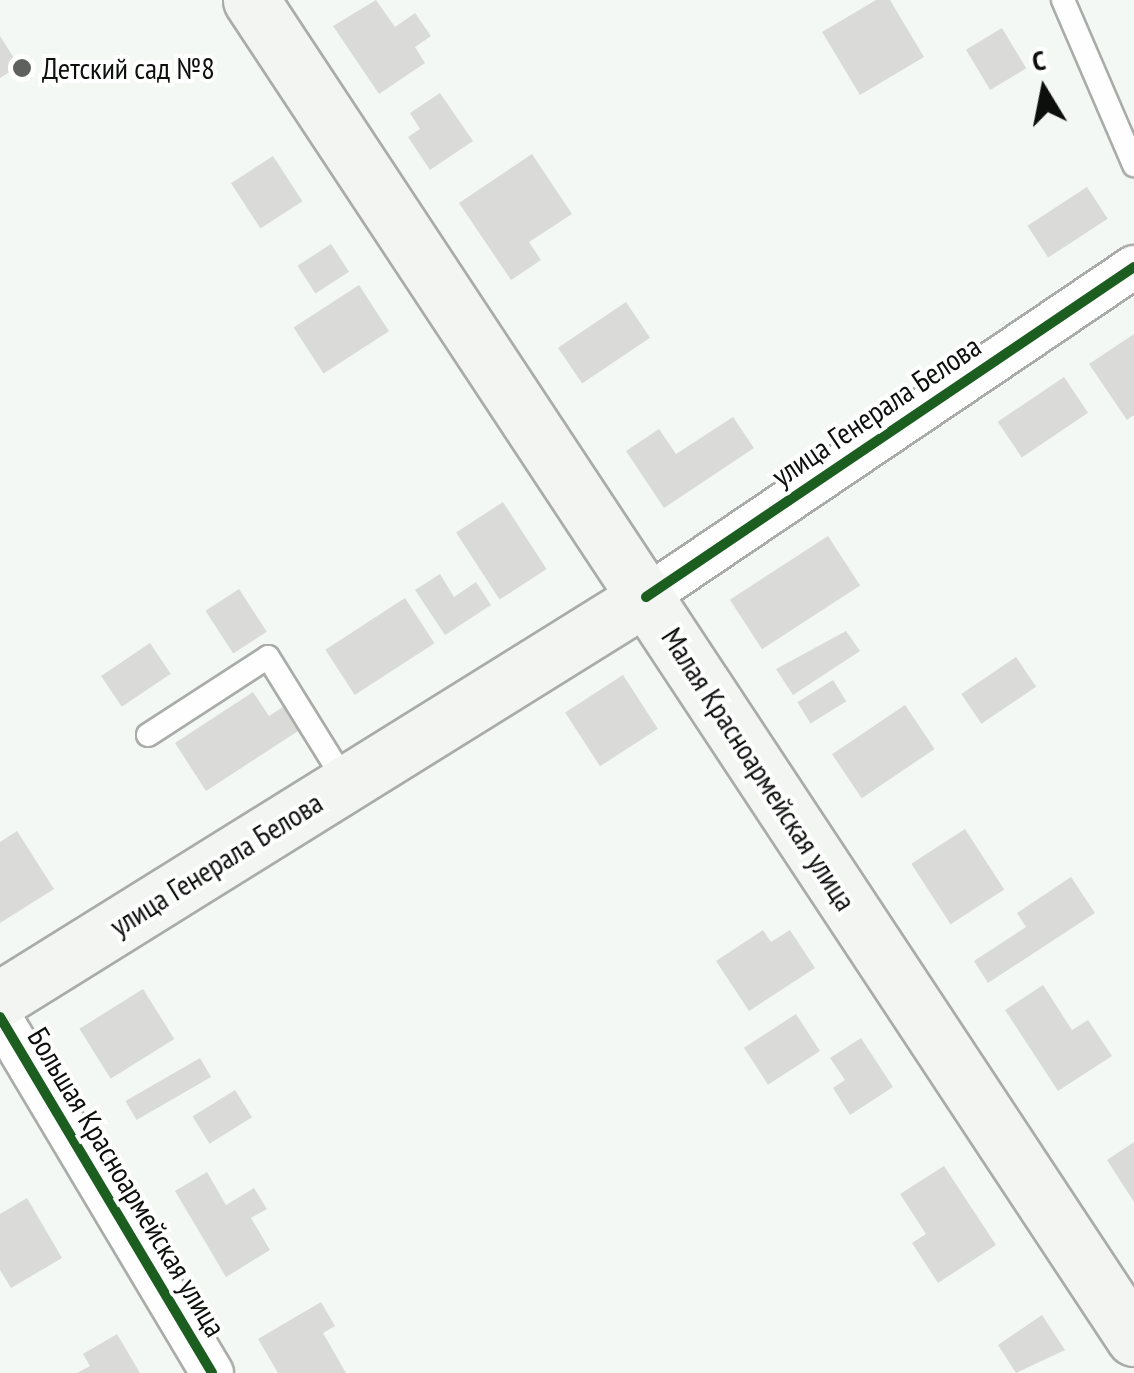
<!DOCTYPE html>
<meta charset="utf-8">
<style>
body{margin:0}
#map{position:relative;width:1134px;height:1373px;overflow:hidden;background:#f4f8f4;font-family:"PT Sans Narrow",sans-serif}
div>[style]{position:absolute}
.building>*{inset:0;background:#dadad8;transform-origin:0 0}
.roads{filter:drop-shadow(2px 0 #a9aca9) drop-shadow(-2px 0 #a9aca9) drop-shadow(0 2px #a9aca9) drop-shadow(0 -2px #a9aca9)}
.lane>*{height:22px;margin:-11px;padding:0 11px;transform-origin:11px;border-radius:11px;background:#fdfefd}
.street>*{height:42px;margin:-21px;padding:0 21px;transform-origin:21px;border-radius:21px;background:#fdfefd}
.secondary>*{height:55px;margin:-27.5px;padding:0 27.5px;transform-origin:27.5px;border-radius:27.5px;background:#f2f5f2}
.cycleway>*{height:10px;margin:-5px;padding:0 5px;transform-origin:5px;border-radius:5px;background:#1b5e20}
.dots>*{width:28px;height:28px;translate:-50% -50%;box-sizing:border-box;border:5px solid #fff;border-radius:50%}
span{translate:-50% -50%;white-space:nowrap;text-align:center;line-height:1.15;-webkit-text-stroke:8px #fff;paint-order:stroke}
.poi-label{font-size:30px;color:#0d0f0d}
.left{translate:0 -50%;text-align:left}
.street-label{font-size:30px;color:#0d0f0d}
.north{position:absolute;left:994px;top:40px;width:100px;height:100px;-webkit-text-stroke:8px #fff;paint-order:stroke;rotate:350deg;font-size:28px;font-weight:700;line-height:40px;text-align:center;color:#0d0f0d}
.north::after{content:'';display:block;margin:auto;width:35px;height:45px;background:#0d0f0d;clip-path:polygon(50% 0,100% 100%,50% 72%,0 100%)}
</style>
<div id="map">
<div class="building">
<div style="clip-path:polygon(376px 0,395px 27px,415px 13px,431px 36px,415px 47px,425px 63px,379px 94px,333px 26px)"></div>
<div style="clip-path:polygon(876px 0,890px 0,924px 57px,860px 95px,822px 32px)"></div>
<div style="left:1002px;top:28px;width:47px;height:42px;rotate:59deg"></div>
<div style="clip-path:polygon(0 36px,19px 66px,0 78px)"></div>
<div style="clip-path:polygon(440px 93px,473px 141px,430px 170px,408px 137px,420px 129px,410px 113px)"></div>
<div style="clip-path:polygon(532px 154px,572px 214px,529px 242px,541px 260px,511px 280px,459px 203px)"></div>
<div style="left:273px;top:156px;width:54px;height:50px;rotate:57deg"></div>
<div style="left:1087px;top:187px;width:38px;height:71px;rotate:57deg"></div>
<div style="left:331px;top:244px;width:33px;height:40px;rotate:57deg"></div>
<div style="left:359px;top:285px;width:55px;height:78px;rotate:57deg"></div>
<div style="left:626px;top:302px;width:43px;height:82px;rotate:56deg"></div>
<div style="clip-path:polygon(1134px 334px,1134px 415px,1127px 420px,1089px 364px)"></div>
<div style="left:1064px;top:377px;width:43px;height:80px;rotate:56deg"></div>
<div style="clip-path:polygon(733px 417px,754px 448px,664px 508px,626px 451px,659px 429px,676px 454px)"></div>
<div style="left:503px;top:502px;width:80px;height:56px;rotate:57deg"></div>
<div style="left:828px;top:536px;width:59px;height:117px;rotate:57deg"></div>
<div style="clip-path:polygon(440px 574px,454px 597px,476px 582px,491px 605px,445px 635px,415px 590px)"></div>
<div style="left:239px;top:589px;width:51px;height:40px;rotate:57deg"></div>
<div style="left:405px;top:598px;width:54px;height:95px;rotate:57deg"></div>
<div style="clip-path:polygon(846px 631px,860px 651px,793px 695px,776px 669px)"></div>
<div style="left:150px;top:643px;width:37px;height:59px;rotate:56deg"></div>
<div style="left:1016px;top:657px;width:36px;height:66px;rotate:56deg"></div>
<div style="left:623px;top:675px;width:64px;height:69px;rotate:57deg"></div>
<div style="left:833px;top:680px;width:25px;height:42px;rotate:58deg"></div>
<div style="clip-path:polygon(253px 692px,269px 716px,283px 707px,298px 731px,206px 791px,175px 743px)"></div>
<div style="left:905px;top:705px;width:53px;height:88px;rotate:56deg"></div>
<div style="left:965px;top:829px;width:72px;height:64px;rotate:57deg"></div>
<div style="clip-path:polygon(17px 831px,54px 889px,0 923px,0 842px)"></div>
<div style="clip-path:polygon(1071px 877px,1095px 913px,988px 983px,974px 961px,1026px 927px,1017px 913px)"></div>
<div style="clip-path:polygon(763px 930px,771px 942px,790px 930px,815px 968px,749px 1011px,716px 961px)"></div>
<div style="clip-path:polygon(1043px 985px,1072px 1030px,1088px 1020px,1112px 1056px,1058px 1091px,1005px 1010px)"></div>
<div style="left:143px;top:989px;width:59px;height:75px;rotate:58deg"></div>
<div style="left:796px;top:1014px;width:44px;height:62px;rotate:57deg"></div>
<div style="clip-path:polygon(861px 1038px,893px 1087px,850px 1115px,833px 1088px,845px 1080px,830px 1058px)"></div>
<div style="left:200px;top:1058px;width:22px;height:86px;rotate:60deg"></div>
<div style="left:235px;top:1090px;width:32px;height:50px;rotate:58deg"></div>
<div style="clip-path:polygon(1134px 1142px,1134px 1202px,1107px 1160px)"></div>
<div style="clip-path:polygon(944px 1166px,996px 1245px,938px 1283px,912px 1243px,926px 1234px,900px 1194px)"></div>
<div style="clip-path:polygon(207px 1172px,226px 1205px,254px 1188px,267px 1209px,251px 1218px,270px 1250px,226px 1277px,175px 1191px)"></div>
<div style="clip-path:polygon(27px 1198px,62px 1258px,11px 1288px,0 1270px,0 1214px)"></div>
<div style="clip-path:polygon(321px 1302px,335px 1326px,323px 1333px,346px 1373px,278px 1373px,258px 1339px)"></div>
<div style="clip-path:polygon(1042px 1315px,1065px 1350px,1016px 1373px,998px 1345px)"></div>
<div style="clip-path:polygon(117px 1334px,140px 1373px,77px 1373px,90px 1366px,83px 1354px)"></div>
</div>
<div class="roads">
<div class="lane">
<div style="left:1063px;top:0;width:180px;rotate:66.7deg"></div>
<div style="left:148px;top:735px;width:143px;rotate:-33deg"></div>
<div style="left:268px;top:657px;width:148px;rotate:58.2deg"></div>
</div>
<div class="street">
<div style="left:646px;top:597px;width:589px;rotate:-34.07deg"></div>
<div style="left:0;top:1017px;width:414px;rotate:59.2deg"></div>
</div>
<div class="secondary">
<div style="left:251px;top:0;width:1603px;rotate:56.58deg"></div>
<div style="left:0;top:999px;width:761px;rotate:-31.89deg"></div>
</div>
</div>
<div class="cycleway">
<div style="left:646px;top:597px;width:589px;rotate:-34.07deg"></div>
<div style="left:0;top:1017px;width:414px;rotate:59.2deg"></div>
</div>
<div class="dots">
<div style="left:22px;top:68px;background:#5e615e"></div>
</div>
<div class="poi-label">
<span class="left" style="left:42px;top:68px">Детский сад №8</span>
</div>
<div class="street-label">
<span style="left:876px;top:411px;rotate:-34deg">улица Генерала Белова</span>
<span style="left:759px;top:769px;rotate:57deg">Малая Красноармейская улица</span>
<span style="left:216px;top:864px;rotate:-32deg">улица Генерала Белова</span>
<span style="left:127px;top:1182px;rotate:59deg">Большая Красноармейская улица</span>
</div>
<div class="north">С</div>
</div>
